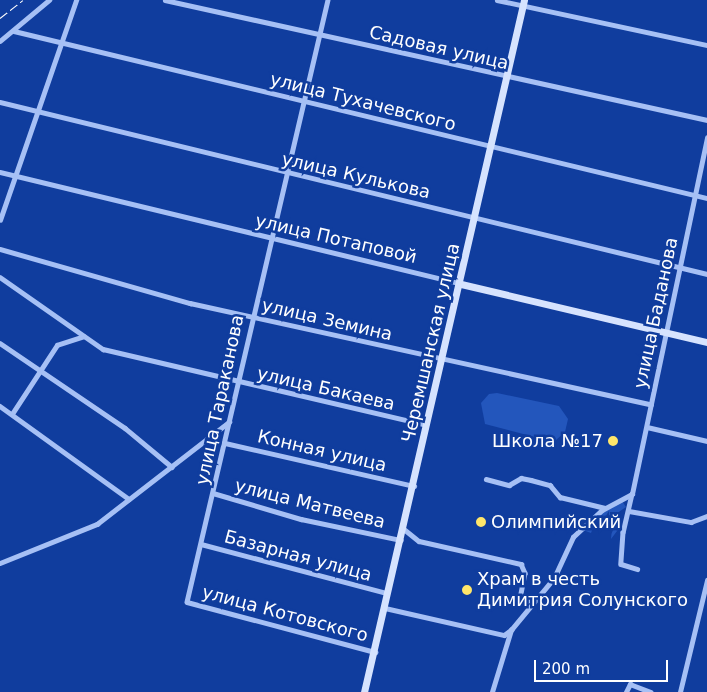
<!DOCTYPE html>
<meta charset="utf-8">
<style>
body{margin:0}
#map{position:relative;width:707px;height:692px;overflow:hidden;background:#103d9e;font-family:"DejaVu Sans",sans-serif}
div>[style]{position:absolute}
.green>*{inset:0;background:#2356bc}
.minor>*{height:4.5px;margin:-2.25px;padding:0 2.25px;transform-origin:2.25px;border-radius:2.25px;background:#a6c0f5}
.secondary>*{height:7px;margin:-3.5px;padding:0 3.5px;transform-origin:3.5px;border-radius:3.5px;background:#d6e3fe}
.rail>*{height:1px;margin-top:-0.5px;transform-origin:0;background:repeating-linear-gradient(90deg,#fff 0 9px,transparent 0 13px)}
.dots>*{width:14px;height:14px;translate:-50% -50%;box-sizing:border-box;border:2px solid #103d9e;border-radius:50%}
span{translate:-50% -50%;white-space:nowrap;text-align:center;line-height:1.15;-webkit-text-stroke:5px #103d9e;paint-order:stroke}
.street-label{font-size:18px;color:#fff}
.poi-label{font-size:18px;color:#fff}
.right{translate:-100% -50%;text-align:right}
.left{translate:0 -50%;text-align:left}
.scale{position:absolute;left:534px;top:660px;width:134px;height:22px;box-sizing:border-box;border:2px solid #fff;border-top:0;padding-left:6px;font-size:15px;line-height:18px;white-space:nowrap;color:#fff;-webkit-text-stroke:4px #103d9e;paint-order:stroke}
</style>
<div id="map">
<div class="green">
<div style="clip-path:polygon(497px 393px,559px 406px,568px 419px,565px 432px,556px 440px,550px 441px,485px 424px,481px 403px,489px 394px)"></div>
<div style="clip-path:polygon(622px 501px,626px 507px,613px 516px,620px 527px,611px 539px,612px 528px,606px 519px,595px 522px,591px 533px,583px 530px,600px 513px)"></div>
</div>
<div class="minor">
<div style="left:165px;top:0;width:555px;rotate:12.48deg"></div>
<div style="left:328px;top:0;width:618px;rotate:103.18deg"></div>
<div style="left:187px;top:602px;width:195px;rotate:14.9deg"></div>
<div style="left:497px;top:0;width:215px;rotate:12.1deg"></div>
<div style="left:14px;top:31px;width:713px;rotate:13.55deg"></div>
<div style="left:0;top:41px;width:64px;rotate:-39.9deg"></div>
<div style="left:0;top:102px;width:728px;rotate:13.67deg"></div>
<div style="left:0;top:172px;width:473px;rotate:13.6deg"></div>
<div style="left:0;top:220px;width:233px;rotate:-70.9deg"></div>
<div style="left:0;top:249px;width:198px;rotate:15.9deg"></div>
<div style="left:190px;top:303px;width:472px;rotate:12.4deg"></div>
<div style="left:0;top:277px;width:126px;rotate:35deg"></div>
<div style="left:103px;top:349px;width:332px;rotate:13.2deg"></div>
<div style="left:0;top:343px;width:151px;rotate:34.2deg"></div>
<div style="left:125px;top:428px;width:61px;rotate:39.7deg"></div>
<div style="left:0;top:406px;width:159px;rotate:35.8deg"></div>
<div style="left:12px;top:414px;width:82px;rotate:-56.9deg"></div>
<div style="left:57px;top:345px;width:28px;rotate:-18deg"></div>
<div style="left:647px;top:427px;width:62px;rotate:13.1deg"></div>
<div style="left:225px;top:443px;width:194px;rotate:12.8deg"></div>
<div style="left:486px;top:479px;width:24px;rotate:15deg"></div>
<div style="left:509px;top:485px;width:14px;rotate:-30deg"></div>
<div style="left:521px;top:478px;width:10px;rotate:11deg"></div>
<div style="left:531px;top:480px;width:20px;rotate:15deg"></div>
<div style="left:550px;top:485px;width:16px;rotate:50deg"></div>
<div style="left:560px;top:497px;width:46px;rotate:13.7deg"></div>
<div style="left:213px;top:493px;width:92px;rotate:16.5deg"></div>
<div style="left:301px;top:519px;width:102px;rotate:11.9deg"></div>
<div style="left:632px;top:494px;width:39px;rotate:103deg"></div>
<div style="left:623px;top:532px;width:32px;rotate:94deg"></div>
<div style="left:621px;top:564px;width:17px;rotate:17deg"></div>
<div style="left:629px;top:511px;width:63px;rotate:10.1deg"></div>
<div style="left:691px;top:522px;width:17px;rotate:-21deg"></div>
<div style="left:404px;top:529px;width:19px;rotate:39deg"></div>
<div style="left:419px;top:541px;width:105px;rotate:12.7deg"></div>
<div style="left:521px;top:564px;width:10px;rotate:66deg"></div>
<div style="left:525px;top:573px;width:21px;rotate:101deg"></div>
<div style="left:521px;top:594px;width:9px;rotate:49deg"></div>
<div style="left:527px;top:601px;width:9px;rotate:-18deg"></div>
<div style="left:201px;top:544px;width:192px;rotate:14.8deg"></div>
<div style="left:0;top:563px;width:105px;rotate:-21.9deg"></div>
<div style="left:97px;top:524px;width:167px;rotate:-37.7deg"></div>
<div style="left:385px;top:608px;width:122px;rotate:12.8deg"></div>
<div style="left:504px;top:635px;width:9px;rotate:-36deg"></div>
<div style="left:492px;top:692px;width:65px;rotate:-73deg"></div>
<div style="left:511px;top:630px;width:67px;rotate:-50.4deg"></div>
<div style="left:554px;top:578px;width:45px;rotate:-65.1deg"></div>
<div style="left:573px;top:537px;width:40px;rotate:-43deg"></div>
<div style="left:602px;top:510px;width:34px;rotate:-28deg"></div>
<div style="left:632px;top:494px;width:364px;rotate:-78.1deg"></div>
<div style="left:626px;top:692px;width:9px;rotate:-63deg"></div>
<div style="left:630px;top:684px;width:22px;rotate:21deg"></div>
<div style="left:680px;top:692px;width:115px;rotate:-76.4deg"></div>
</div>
<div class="secondary">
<div style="left:461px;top:284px;width:253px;rotate:13.3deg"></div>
<div style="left:364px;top:692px;width:710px;rotate:-76.98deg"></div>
</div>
<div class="rail">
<div style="left:0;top:18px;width:29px;rotate:-38deg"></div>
</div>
<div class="dots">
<div style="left:613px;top:441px;background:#ffe66a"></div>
<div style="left:481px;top:522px;background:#ffe66a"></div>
<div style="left:467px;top:590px;background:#ffe66a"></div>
</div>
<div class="street-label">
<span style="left:439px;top:48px;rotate:13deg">Садовая улица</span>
<span style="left:363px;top:102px;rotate:14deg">улица Тухачевского</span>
<span style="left:356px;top:176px;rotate:13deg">улица Кулькова</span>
<span style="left:336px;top:239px;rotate:13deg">улица Потаповой</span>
<span style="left:656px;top:313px;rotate:-78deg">улица Баданова</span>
<span style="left:327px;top:320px;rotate:13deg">улица Земина</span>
<span style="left:431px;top:343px;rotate:-77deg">Черемшанская улица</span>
<span style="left:326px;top:389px;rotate:13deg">улица Бакаева</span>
<span style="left:220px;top:400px;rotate:-78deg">улица Тараканова</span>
<span style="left:322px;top:451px;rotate:13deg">Конная улица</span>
<span style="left:310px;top:504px;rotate:14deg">улица Матвеева</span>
<span style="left:298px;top:556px;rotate:15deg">Базарная улица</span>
<span style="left:285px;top:614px;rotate:15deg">улица Котовского</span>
</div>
<div class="poi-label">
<span class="right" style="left:603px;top:441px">Школа №17</span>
<span class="left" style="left:491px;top:522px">Олимпийский</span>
<span class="left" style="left:477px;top:590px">Храм в честь<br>Димитрия Солунского</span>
</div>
<div class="scale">200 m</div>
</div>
